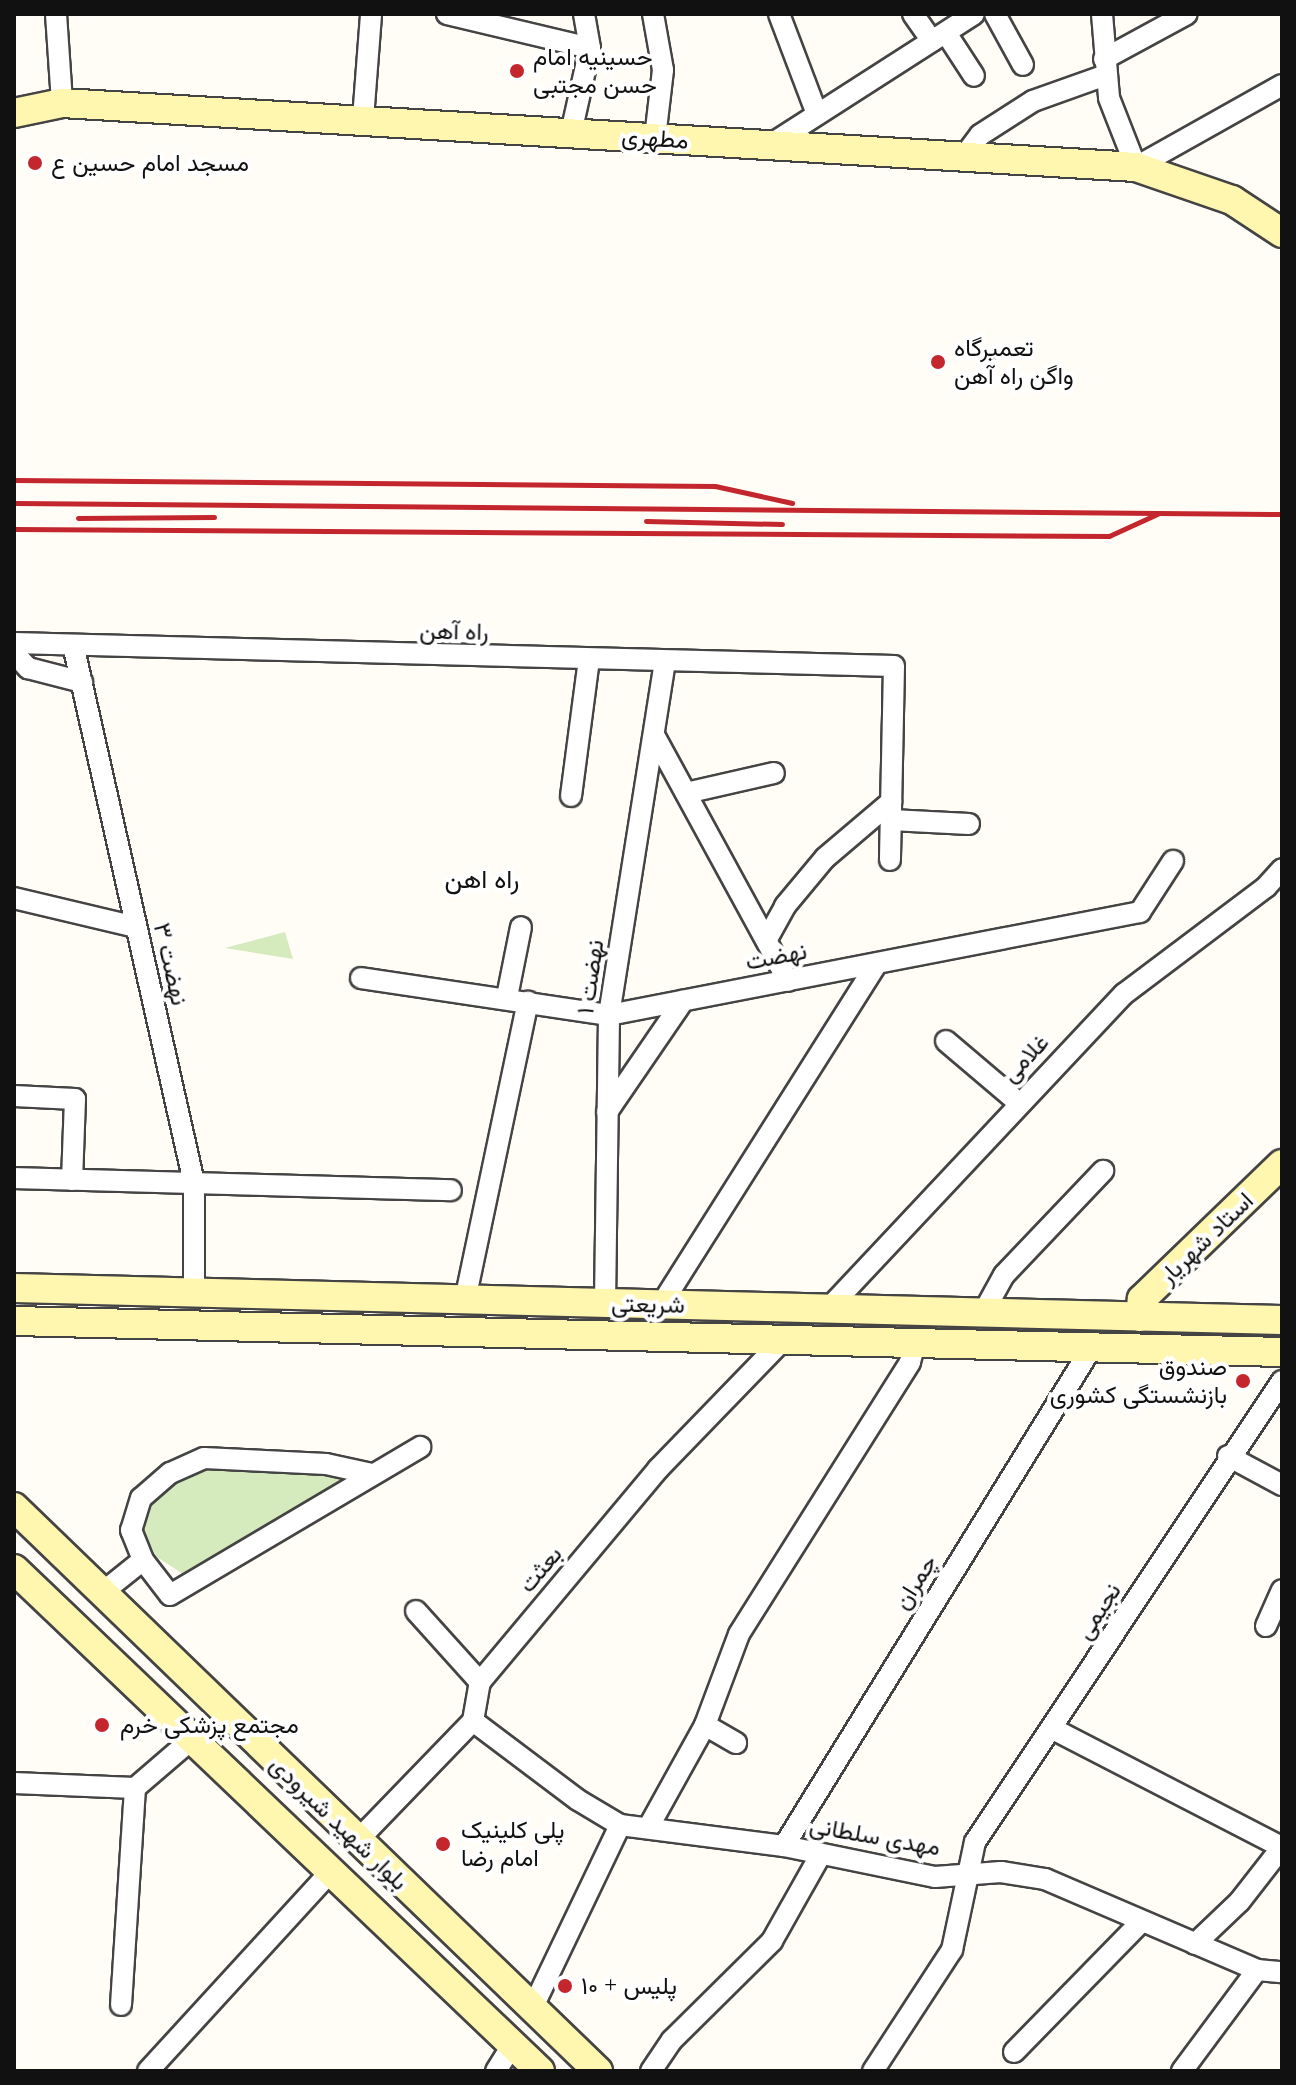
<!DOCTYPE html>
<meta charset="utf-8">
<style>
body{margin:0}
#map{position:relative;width:1296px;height:2085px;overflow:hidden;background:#fffdf5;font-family:Lora,Vazirmatn,serif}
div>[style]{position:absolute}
.green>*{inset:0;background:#d5ebbd}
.roads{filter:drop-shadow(2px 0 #444) drop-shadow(-2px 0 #444) drop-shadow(0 2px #444) drop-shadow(0 -2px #444)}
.street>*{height:20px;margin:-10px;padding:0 10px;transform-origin:10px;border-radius:10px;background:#fff}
.secondary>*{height:28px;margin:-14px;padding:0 14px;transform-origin:14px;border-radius:14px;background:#fff6b0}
.rail>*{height:5px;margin:-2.5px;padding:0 2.5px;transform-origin:2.5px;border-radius:2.5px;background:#c4262e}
.dots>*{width:22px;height:22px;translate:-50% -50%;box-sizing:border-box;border:4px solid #fff;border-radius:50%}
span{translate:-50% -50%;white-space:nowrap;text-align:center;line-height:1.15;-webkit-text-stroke:8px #fff;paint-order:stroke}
.poi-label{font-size:24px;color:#111}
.left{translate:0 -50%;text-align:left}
.right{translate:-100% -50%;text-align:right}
.street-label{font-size:24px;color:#111}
.neighbourhood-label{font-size:26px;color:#111}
.frame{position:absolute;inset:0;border:16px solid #111;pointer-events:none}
</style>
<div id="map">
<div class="green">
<div style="clip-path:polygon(285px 932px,293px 959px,225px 948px)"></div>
<div style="clip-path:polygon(207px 1469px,353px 1477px,186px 1576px,157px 1557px,141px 1529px,150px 1502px,173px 1482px)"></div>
</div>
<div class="roads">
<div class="street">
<div style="left:56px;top:14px;width:89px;rotate:86.1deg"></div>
<div style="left:447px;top:14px;width:147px;rotate:13.4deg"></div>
<div style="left:653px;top:14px;width:57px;rotate:79.9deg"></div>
<div style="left:663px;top:70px;width:68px;rotate:96.7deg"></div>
<div style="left:779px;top:14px;width:107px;rotate:69.2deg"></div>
<div style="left:913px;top:14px;width:33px;rotate:55deg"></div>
<div style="left:995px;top:14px;width:58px;rotate:61.2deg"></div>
<div style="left:1102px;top:14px;width:84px;rotate:85.2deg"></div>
<div style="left:1109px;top:98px;width:74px;rotate:68.6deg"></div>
<div style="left:1136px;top:167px;width:167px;rotate:-29.3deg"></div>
<div style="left:946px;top:33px;width:51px;rotate:56.9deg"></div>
<div style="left:1104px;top:59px;width:94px;rotate:-28.5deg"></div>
<div style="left:363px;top:119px;width:105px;rotate:-85.6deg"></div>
<div style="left:571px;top:133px;width:87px;rotate:-77.4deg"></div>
<div style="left:590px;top:48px;width:35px;rotate:-100deg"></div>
<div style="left:770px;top:145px;width:242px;rotate:-32.7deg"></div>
<div style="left:965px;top:155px;width:25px;rotate:-53deg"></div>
<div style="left:980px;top:135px;width:63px;rotate:-32.7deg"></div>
<div style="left:1033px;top:101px;width:77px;rotate:-19.6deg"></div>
<div style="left:14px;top:643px;width:880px;rotate:1.5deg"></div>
<div style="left:894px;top:666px;width:194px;rotate:91.2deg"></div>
<div style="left:74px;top:649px;width:547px;rotate:77.33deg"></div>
<div style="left:194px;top:1183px;width:110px;rotate:90deg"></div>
<div style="left:14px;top:653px;width:21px;rotate:47deg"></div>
<div style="left:28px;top:668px;width:56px;rotate:14.5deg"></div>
<div style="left:654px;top:735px;width:280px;rotate:61.4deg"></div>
<div style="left:686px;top:793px;width:90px;rotate:-12.8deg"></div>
<div style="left:571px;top:796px;width:138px;rotate:-82.5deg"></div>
<div style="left:891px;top:820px;width:78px;rotate:2.9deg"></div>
<div style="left:14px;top:898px;width:125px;rotate:13.4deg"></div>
<div style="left:767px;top:939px;width:38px;rotate:-61deg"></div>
<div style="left:785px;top:906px;width:62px;rotate:-50.2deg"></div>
<div style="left:825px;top:858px;width:87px;rotate:-40.3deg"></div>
<div style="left:361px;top:978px;width:251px;rotate:8.5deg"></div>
<div style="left:609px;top:1015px;width:541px;rotate:-10.98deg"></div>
<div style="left:1140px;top:912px;width:61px;rotate:-57.1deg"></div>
<div style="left:507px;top:997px;width:71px;rotate:-78.7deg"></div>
<div style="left:946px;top:1041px;width:94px;rotate:40.3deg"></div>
<div style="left:14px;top:1096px;width:61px;rotate:2.8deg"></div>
<div style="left:75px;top:1099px;width:81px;rotate:92.1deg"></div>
<div style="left:607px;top:1112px;width:135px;rotate:-55.6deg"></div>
<div style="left:14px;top:1178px;width:437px;rotate:1.6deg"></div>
<div style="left:465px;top:1300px;width:305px;rotate:-78.1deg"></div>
<div style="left:605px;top:1303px;width:288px;rotate:-89.2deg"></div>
<div style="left:609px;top:1015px;width:358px;rotate:-81deg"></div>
<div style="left:661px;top:1305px;width:404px;rotate:-57.7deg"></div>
<div style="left:828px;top:1309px;width:432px;rotate:-46.8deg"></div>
<div style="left:1124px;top:994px;width:178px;rotate:-37deg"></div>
<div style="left:1266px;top:887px;width:24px;rotate:-48deg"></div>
<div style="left:983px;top:1313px;width:43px;rotate:-61.1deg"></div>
<div style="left:1004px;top:1275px;width:144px;rotate:-46.4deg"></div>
<div style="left:1228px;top:1456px;width:61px;rotate:28.2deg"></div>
<div style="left:372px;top:1474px;width:47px;rotate:-167.7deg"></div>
<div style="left:326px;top:1464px;width:122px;rotate:-177.2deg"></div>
<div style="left:204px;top:1458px;width:37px;rotate:156deg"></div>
<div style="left:170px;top:1473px;width:38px;rotate:139deg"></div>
<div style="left:141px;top:1498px;width:34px;rotate:107deg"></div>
<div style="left:131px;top:1530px;width:32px;rotate:68deg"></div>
<div style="left:143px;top:1560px;width:44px;rotate:52.4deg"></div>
<div style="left:170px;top:1595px;width:291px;rotate:-30.6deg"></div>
<div style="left:103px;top:1592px;width:51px;rotate:-38.7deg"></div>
<div style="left:416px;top:1611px;width:96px;rotate:48deg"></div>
<div style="left:1266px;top:1626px;width:39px;rotate:-66deg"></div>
<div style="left:473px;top:1721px;width:131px;rotate:37deg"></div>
<div style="left:578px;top:1800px;width:49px;rotate:30.8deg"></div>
<div style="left:620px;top:1825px;width:165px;rotate:7.3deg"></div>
<div style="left:784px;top:1846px;width:154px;rotate:11.6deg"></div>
<div style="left:935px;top:1877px;width:66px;rotate:-4.3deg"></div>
<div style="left:1001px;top:1872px;width:45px;rotate:9deg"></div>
<div style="left:1045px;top:1879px;width:231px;rotate:23.2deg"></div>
<div style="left:1257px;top:1970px;width:25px;rotate:5deg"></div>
<div style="left:705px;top:1725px;width:36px;rotate:30deg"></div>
<div style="left:1053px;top:1729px;width:258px;rotate:27.3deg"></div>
<div style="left:14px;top:1783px;width:121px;rotate:2.4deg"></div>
<div style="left:135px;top:1788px;width:75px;rotate:-40.7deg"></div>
<div style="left:648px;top:1828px;width:118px;rotate:-61deg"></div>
<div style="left:705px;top:1725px;width:97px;rotate:-69.5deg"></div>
<div style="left:739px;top:1634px;width:321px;rotate:-57.8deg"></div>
<div style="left:910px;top:1362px;width:20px;rotate:-75deg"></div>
<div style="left:357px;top:1841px;width:167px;rotate:-46deg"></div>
<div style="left:473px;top:1721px;width:40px;rotate:-80deg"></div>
<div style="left:480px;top:1682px;width:278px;rotate:-50.1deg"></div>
<div style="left:658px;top:1469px;width:180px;rotate:-45.9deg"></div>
<div style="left:784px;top:1846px;width:586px;rotate:-58.32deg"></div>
<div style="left:1195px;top:1944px;width:62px;rotate:-43.7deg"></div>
<div style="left:1240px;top:1901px;width:68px;rotate:-52.1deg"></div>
<div style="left:121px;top:2005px;width:217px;rotate:-86.3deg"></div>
<div style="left:532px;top:2009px;width:204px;rotate:-64.4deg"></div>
<div style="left:1014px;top:2052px;width:179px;rotate:-45.7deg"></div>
<div style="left:148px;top:2071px;width:271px;rotate:-47.5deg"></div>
<div style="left:496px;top:2071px;width:31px;rotate:-58deg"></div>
<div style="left:651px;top:2071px;width:37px;rotate:-56deg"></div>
<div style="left:672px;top:2040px;width:141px;rotate:-44.7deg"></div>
<div style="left:772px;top:1941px;width:100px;rotate:-60.6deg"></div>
<div style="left:873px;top:2071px;width:145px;rotate:-56.9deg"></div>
<div style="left:952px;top:1950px;width:110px;rotate:-78deg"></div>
<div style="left:975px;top:1842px;width:554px;rotate:-56.34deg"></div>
<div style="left:1182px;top:2071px;width:126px;rotate:-53.4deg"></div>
</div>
<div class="secondary">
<div style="left:14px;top:113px;width:49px;rotate:-11.8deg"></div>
<div style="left:62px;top:103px;width:1076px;rotate:3.41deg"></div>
<div style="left:1136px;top:167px;width:102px;rotate:19deg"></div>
<div style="left:1232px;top:200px;width:60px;rotate:33.4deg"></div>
<div style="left:14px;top:1288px;width:1268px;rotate:1.45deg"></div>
<div style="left:1140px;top:1317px;width:18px;rotate:-84deg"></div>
<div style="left:1142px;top:1299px;width:194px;rotate:-44deg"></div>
<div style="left:14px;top:1321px;width:1268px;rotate:1.4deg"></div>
<div style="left:14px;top:1507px;width:812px;rotate:44deg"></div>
<div style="left:14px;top:1569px;width:727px;rotate:43.66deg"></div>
</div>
</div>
<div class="rail">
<div style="left:14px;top:480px;width:701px;rotate:0.49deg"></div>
<div style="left:715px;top:486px;width:79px;rotate:12.4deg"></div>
<div style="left:14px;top:503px;width:1268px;rotate:0.5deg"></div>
<div style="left:78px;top:518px;width:136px;rotate:-0.4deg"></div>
<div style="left:646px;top:521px;width:136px;rotate:1.3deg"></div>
<div style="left:14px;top:529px;width:1095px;rotate:0.37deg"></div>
<div style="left:1109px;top:536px;width:53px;rotate:-24.6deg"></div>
</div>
<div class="dots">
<div style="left:517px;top:71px;background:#c4262e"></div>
<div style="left:35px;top:163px;background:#c4262e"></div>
<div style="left:938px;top:362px;background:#c4262e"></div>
<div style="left:1243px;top:1381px;background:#c4262e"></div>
<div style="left:102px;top:1725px;background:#c4262e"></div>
<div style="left:443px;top:1844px;background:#c4262e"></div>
<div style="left:565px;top:1986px;background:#c4262e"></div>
</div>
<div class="poi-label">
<span class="left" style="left:533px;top:71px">حسینیه امام<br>حسن مجتبی</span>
<span class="left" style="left:51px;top:163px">مسجد امام حسین ع</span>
<span class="left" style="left:954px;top:362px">تعمیرگاه<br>واگن راه آهن</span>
<span class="right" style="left:1227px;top:1381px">صندوق<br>بازنشستگی کشوری</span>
<span class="left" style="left:120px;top:1725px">مجتمع پزشکی خرم</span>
<span class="left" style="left:461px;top:1844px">پلی کلینیک<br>امام رضا</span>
<span class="left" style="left:581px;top:1986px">پلیس + ۱۰</span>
</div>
<div class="street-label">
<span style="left:655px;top:138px;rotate:4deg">مطهری</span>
<span style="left:454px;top:631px;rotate:1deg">راه آهن</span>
<span style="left:776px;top:956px;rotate:-11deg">نهضت</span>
<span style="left:171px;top:964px;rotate:77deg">نهضت ۳</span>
<span style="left:590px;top:977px;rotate:-82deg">نهضت ۱</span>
<span style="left:1025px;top:1058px;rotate:-46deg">غلامی</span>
<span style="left:1206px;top:1238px;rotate:-44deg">استاد شهریار</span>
<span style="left:648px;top:1304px;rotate:1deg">شریعتی</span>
<span style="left:540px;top:1569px;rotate:-50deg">بعثت</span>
<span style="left:915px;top:1582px;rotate:-58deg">چمران</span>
<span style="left:1098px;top:1611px;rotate:-57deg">نجیمی</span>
<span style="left:339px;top:1823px;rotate:44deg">بلوار شهید شیرودی</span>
<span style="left:875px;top:1836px;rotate:10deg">مهدی سلطانی</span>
</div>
<div class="neighbourhood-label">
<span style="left:482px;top:879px">راه اهن</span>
</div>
<div class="frame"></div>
</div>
